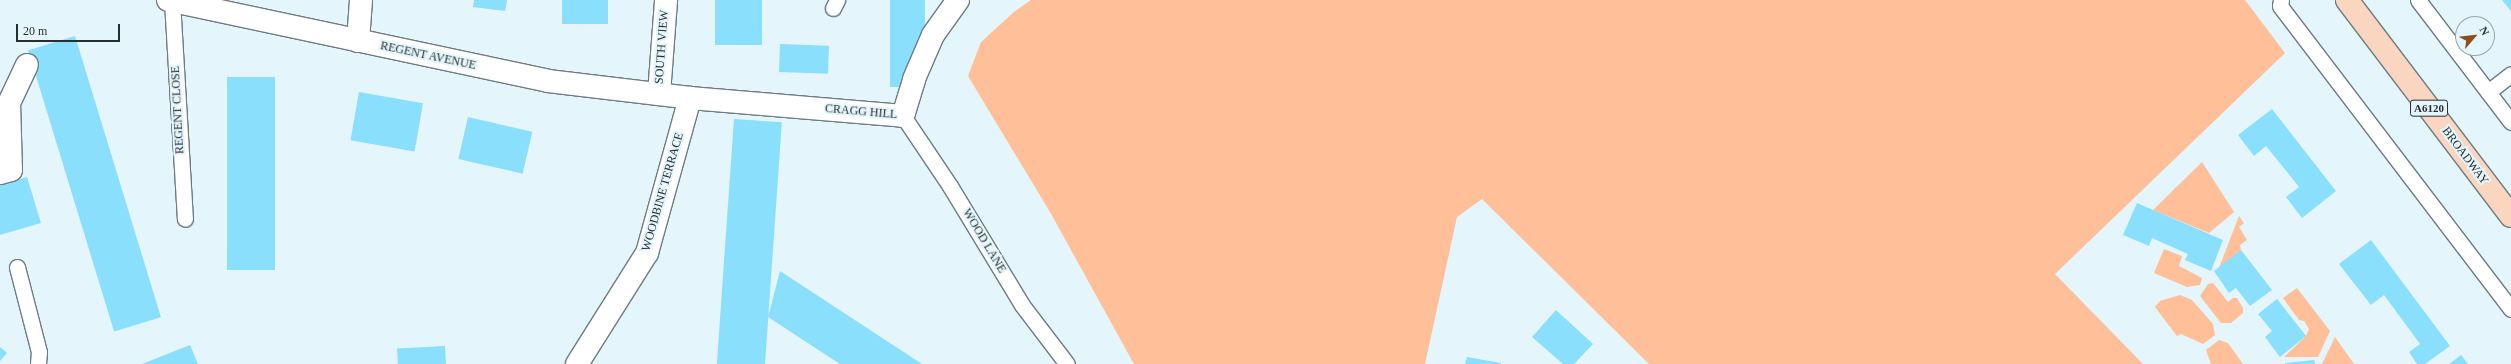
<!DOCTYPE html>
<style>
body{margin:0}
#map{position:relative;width:2511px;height:364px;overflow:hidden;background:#e4f5fb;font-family:"Times New Roman",serif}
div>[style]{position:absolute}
.green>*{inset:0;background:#febf99}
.building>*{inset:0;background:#8adffc;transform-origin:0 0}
.roads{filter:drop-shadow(1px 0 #6d7c82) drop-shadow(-1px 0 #6d7c82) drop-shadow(0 1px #6d7c82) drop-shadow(0 -1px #6d7c82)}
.service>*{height:15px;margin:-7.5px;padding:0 7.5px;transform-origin:7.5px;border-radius:7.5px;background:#fff}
.pedestrian>*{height:22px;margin:-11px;padding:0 11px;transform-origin:11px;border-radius:11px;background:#fff}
.minor>*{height:22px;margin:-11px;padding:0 11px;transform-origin:11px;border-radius:11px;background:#fff}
.trunk>*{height:22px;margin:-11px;padding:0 11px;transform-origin:11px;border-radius:11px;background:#fad6c0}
span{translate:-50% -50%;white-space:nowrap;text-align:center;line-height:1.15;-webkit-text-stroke:4px #e4f5fb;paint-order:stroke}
.shield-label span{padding:1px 3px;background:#e4f5fb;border:1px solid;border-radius:3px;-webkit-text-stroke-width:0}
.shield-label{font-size:11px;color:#272e30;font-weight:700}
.street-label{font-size:12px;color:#272e30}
.north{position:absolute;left:2455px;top:16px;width:40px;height:40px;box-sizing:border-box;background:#e4f5fb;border:1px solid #98a5aa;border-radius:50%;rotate:62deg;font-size:11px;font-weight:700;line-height:16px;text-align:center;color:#272e30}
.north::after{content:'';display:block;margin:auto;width:14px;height:18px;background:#8f4c1c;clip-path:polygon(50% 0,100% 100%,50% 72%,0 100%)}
.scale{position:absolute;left:16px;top:24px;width:104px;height:18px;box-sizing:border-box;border:2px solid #272e30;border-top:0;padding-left:5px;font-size:12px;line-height:14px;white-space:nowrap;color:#272e30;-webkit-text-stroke:3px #e4f5fb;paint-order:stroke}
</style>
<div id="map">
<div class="green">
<div style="clip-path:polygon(1031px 0,2245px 0,2285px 53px,2055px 274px,2143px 364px,1649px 364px,1482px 199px,1457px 217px,1425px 364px,1134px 364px,1050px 212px,968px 76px,981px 42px,1014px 12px)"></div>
<div style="clip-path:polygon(2202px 162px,2234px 212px,2209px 233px,2153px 210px)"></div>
<div style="clip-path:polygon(2239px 216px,2244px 223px,2239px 227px,2247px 240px,2240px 245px,2241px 250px,2219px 268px)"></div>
<div style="clip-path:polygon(2164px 249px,2182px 256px,2179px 266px,2202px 278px,2200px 285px,2187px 287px,2154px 273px)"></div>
<div style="clip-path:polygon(2213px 283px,2228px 302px,2233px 298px,2237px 298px,2243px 308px,2243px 313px,2231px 323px,2221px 323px,2200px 296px,2208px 284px)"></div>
<div style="clip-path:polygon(2297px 288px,2330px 331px,2318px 357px,2284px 357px,2306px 336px,2309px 329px,2304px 321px,2299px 320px,2283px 298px)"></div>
<div style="clip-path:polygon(2180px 295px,2192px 300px,2213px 324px,2215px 335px,2203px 344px,2181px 334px,2177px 336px,2155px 307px,2160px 301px)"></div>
<div style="clip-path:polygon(2335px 337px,2354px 364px,2322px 364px)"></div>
<div style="clip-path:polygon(2219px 340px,2228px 343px,2243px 364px,2211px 364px,2206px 350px)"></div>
</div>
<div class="building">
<div style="clip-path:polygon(474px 0,507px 0,505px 11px,473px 7px)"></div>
<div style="left:562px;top:0;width:46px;height:24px"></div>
<div style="left:715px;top:0;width:47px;height:45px"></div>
<div style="left:890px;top:0;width:35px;height:87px"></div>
<div style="clip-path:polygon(2502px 0,2511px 0,2511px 11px)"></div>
<div style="left:75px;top:36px;width:294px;height:49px;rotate:73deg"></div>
<div style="left:780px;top:44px;width:49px;height:28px;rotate:2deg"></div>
<div style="left:227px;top:77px;width:48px;height:193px"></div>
<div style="left:359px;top:92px;width:65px;height:49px;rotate:10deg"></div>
<div style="clip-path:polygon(2272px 109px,2336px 191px,2302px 218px,2286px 197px,2299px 187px,2266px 146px,2254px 156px,2238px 135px)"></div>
<div style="left:468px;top:117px;width:66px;height:43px;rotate:13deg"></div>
<div style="left:734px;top:119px;width:48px;height:258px;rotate:4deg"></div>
<div style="clip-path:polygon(27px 177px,41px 223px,0 235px,0 185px)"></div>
<div style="clip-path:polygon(2137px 203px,2223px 240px,2211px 271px,2185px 260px,2188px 254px,2152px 238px,2149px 246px,2123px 235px)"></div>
<div style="clip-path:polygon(2371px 240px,2450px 346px,2425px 364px,2417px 364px,2409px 352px,2420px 344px,2384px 295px,2371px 305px,2339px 264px)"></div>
<div style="clip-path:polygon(2241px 250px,2272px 290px,2250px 306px,2236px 288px,2229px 293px,2214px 271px)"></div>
<div style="clip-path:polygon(780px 271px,922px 364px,840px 364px,768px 317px)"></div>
<div style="clip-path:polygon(2277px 299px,2306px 336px,2280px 357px,2265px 337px,2272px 331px,2258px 314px)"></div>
<div style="clip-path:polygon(1556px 310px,1593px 344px,1574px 364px,1563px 364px,1532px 337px)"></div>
<div style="clip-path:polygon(190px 345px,198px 364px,142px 364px)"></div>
<div style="left:445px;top:346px;width:18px;height:48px;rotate:87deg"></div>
<div style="clip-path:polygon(0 347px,7px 353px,0 361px)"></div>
<div style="clip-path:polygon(2461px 355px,2468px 364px,2449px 364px)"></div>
<div style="clip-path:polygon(1467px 357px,1501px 363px,1501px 364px,1465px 364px)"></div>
<div style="clip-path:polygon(2314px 360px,2315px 364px,2285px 364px,2285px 363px)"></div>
</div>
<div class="roads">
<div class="service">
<div style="left:2281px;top:0;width:6px;rotate:99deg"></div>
<div style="left:2280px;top:6px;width:381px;rotate:52.7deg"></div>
<div style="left:2418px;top:0;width:153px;rotate:52.7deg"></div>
<div style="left:172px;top:1px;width:218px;rotate:86.6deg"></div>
<div style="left:833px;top:8px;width:9px;rotate:-63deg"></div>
<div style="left:2488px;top:92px;width:29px;rotate:-38deg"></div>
<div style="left:903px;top:116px;width:84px;rotate:56.1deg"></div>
<div style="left:950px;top:186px;width:139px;rotate:58.8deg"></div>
<div style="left:1022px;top:305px;width:74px;rotate:52.7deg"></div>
<div style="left:17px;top:267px;width:88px;rotate:75.5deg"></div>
<div style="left:39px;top:352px;width:12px;rotate:95deg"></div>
</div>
<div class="pedestrian">
<div style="left:0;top:173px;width:11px;rotate:-15deg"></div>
<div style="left:11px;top:170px;width:67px;rotate:-91.7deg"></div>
<div style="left:9px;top:103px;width:42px;rotate:-64.7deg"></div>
</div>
<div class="minor">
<div style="left:168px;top:0;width:389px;rotate:12deg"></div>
<div style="left:548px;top:81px;width:143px;rotate:6.8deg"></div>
<div style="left:690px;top:98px;width:214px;rotate:4.8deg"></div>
<div style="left:903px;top:116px;width:39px;rotate:-73deg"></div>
<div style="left:914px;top:79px;width:48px;rotate:-66.6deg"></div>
<div style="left:933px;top:35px;width:43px;rotate:-54.5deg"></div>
<div style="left:358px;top:41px;width:41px;rotate:-85.8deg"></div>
<div style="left:659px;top:94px;width:94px;rotate:-85.7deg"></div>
<div style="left:577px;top:364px;width:131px;rotate:-57.8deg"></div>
<div style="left:647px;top:253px;width:161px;rotate:-74.5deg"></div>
</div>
<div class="trunk">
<div style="left:2347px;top:0;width:271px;rotate:52.8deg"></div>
</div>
</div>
<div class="shield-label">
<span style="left:2429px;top:108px">A6120</span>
</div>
<div class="street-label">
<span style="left:662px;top:47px;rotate:-86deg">SOUTH VIEW</span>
<span style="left:428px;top:56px;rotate:12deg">REGENT AVENUE</span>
<span style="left:178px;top:110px;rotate:-93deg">REGENT CLOSE</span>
<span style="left:861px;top:112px;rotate:5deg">CRAGG HILL</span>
<span style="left:2465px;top:156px;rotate:53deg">BROADWAY</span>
<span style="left:663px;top:192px;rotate:-74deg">WOODBINE TERRACE</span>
<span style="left:984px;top:241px;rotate:59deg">WOOD LANE</span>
</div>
<div class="north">N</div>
<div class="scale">20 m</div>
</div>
